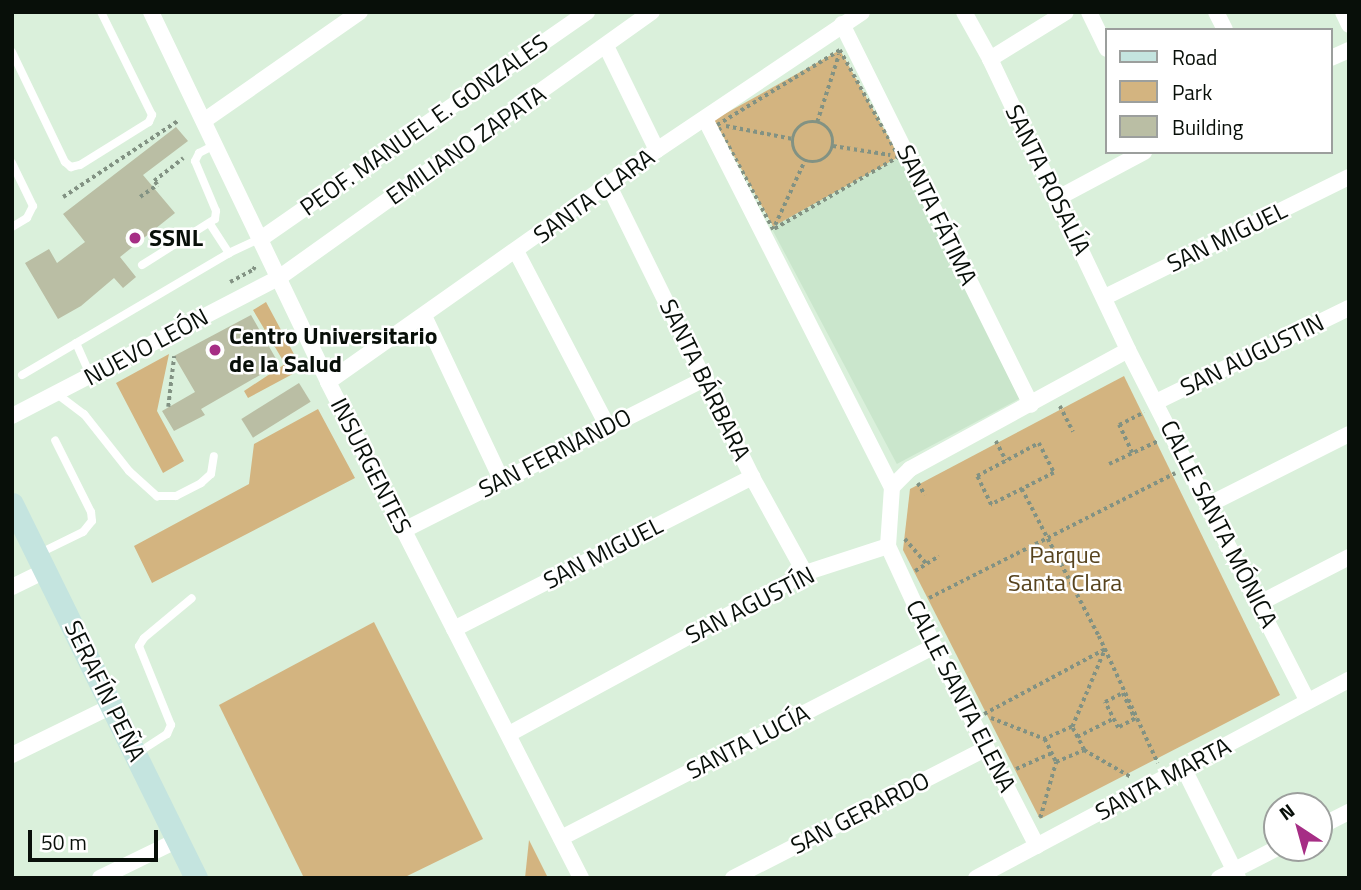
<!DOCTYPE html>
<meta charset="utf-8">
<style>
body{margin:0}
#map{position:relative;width:1361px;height:890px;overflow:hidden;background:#daf0db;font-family:"Titillium Web",sans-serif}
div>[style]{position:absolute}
.built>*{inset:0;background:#cae6cc;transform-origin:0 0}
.green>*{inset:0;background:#d3b480;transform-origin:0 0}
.building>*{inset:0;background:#babea4;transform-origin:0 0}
.path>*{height:3.5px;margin-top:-1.75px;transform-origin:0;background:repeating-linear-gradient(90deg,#829283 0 3.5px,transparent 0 7px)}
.path>.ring{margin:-1.75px;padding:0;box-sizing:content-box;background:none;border:3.5px solid #829283;border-radius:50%}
.service>*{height:8px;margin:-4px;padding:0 4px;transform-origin:4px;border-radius:4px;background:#fff}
.minor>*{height:16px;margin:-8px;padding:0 8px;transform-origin:8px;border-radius:8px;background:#fff}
.secondary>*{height:23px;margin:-11.5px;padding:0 11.5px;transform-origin:11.5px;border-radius:11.5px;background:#c4e4df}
.dots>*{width:19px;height:19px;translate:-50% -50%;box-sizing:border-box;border:4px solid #fff;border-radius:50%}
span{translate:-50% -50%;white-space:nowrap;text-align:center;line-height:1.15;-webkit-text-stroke:5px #fff;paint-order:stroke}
.street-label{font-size:24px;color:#080f09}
.poi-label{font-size:24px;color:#080f09;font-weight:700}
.left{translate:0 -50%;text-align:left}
.park-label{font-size:24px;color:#57431e}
.frame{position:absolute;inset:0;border:14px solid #080f09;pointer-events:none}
.legend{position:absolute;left:1105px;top:28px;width:228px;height:126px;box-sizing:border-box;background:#fff;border:2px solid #9c9f9d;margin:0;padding:9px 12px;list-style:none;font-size:21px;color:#080f09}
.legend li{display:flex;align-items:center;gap:14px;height:35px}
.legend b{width:35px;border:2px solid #9c9f9d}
.north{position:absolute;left:1263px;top:792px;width:70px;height:70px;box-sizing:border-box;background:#fff;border:2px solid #9c9f9d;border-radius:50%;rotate:324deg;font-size:19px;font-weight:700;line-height:28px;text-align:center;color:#080f09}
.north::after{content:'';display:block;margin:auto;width:24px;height:32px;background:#a62e85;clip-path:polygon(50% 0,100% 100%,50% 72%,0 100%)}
.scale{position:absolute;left:28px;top:830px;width:130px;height:32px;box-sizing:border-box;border:4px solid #080f09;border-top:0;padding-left:9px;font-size:21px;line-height:24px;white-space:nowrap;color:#080f09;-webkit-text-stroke:5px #fff;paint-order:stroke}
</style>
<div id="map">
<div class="built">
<div style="left:899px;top:157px;width:270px;height:146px;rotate:62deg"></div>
</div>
<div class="green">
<div style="left:840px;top:50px;width:122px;height:144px;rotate:61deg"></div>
<div style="clip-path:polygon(266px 302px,302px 369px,248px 398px,244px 391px,285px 364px,253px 310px)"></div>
<div style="clip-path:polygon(169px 354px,157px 411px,184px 461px,163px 473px,116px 383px)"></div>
<div style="clip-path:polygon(1124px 376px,1280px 695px,1040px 819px,903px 550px,910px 489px)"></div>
<div style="clip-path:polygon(318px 409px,355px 478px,152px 583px,134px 546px,249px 484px,254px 444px)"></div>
<div style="clip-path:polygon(374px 622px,483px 839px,403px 878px,304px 878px,219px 705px)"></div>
<div style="clip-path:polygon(529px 840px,548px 878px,525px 878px)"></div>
</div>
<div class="building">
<div style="clip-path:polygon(176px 127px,188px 141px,143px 175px,175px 213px,120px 257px,136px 277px,123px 288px,114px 278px,81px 306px,58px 319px,25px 263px,49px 249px,57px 263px,85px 242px,63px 214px)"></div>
<div style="clip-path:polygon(251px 315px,279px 364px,201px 409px,205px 415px,174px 431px,162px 411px,195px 392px,174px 356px)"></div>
<div style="left:299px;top:383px;width:22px;height:68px;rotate:58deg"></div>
</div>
<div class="path">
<div style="left:840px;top:50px;width:122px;rotate:61.1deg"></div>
<div style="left:899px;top:157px;width:146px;rotate:149.9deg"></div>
<div style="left:773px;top:230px;width:119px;rotate:-118.1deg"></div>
<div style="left:717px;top:125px;width:144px;rotate:-31.4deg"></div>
<div style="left:817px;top:122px;width:71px;rotate:-72.1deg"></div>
<div class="ring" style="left:793px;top:122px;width:36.5px;height:36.5px"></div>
<div style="left:726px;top:126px;width:68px;rotate:11deg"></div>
<div style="left:833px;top:146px;width:58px;rotate:9deg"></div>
<div style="left:63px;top:197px;width:138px;rotate:-33.5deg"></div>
<div style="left:140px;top:197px;width:21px;rotate:-35deg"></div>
<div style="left:157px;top:185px;width:5px;rotate:-127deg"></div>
<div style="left:154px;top:181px;width:37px;rotate:-38deg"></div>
<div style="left:775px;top:225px;width:72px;rotate:-65.2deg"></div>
<div style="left:230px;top:282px;width:26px;rotate:-28deg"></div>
<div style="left:253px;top:270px;width:4px;rotate:-63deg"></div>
<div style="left:1060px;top:406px;width:29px;rotate:63deg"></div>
<div style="left:168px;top:407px;width:51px;rotate:-83.3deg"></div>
<div style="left:996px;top:441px;width:22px;rotate:63deg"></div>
<div style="left:1039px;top:443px;width:34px;rotate:63deg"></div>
<div style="left:1054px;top:473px;width:71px;rotate:153.1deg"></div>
<div style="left:991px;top:505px;width:32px;rotate:-116deg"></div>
<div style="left:977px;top:476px;width:70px;rotate:-28deg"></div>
<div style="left:1132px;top:453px;width:31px;rotate:-115deg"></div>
<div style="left:1119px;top:425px;width:28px;rotate:-27deg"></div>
<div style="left:1109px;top:464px;width:54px;rotate:-25.1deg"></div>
<div style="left:918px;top:483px;width:14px;rotate:60deg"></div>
<div style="left:1022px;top:489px;width:166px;rotate:62.4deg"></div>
<div style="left:1099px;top:636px;width:140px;rotate:65.1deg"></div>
<div style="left:905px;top:539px;width:33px;rotate:49deg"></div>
<div style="left:915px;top:571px;width:28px;rotate:-32deg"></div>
<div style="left:929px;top:598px;width:276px;rotate:-26.9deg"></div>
<div style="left:1123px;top:693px;width:29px;rotate:65deg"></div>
<div style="left:1135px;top:719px;width:19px;rotate:152deg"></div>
<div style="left:1118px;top:728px;width:29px;rotate:-117deg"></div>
<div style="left:1105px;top:702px;width:20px;rotate:-27deg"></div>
<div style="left:984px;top:714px;width:137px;rotate:-28.2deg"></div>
<div style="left:991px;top:718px;width:58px;rotate:21.3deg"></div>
<div style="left:1045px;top:739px;width:25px;rotate:64deg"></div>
<div style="left:1056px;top:762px;width:30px;rotate:-23deg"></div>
<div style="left:1084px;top:750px;width:26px;rotate:-118deg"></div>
<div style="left:1072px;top:727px;width:30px;rotate:156deg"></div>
<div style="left:1072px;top:727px;width:85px;rotate:-67.1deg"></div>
<div style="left:1077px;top:737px;width:40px;rotate:-26.6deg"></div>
<div style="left:1084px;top:750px;width:54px;rotate:29.9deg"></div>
<div style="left:1016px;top:769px;width:39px;rotate:-24deg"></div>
<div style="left:1040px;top:818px;width:58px;rotate:-74.1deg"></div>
</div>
<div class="service">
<div style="left:12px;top:52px;width:122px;rotate:64.3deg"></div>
<div style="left:65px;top:162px;width:8px;rotate:40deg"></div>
<div style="left:71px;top:167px;width:9px;rotate:-13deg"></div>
<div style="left:80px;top:165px;width:81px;rotate:-31.9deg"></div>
<div style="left:149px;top:122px;width:8px;rotate:-67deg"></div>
<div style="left:152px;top:115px;width:115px;rotate:-116.3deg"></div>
<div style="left:12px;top:163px;width:48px;rotate:64deg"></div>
<div style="left:33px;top:206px;width:13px;rotate:117deg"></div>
<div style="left:27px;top:218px;width:17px;rotate:149deg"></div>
<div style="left:210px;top:224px;width:35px;rotate:57deg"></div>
<div style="left:229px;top:253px;width:33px;rotate:-25deg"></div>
<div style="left:142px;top:265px;width:86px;rotate:-32.2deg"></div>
<div style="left:215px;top:219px;width:8px;rotate:-83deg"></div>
<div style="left:216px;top:211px;width:54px;rotate:-112.8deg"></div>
<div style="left:195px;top:161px;width:9px;rotate:-63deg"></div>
<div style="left:199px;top:153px;width:20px;rotate:-27deg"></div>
<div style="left:76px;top:343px;width:36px;rotate:66deg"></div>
<div style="left:22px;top:375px;width:240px;rotate:-30.5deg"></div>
<div style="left:57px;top:394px;width:34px;rotate:37deg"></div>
<div style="left:84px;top:414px;width:73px;rotate:51.7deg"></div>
<div style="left:129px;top:471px;width:38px;rotate:42deg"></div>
<div style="left:157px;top:496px;width:19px"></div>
<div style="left:176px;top:496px;width:28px;rotate:-27deg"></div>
<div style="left:201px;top:483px;width:13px;rotate:-42deg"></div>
<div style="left:211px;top:474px;width:18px;rotate:-81deg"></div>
<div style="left:40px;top:553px;width:48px;rotate:-26deg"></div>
<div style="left:83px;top:532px;width:14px;rotate:-51deg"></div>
<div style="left:92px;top:521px;width:9px;rotate:-96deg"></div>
<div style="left:91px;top:512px;width:80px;rotate:-116.6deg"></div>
<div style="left:136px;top:754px;width:37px;rotate:-33deg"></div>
<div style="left:167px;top:734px;width:10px;rotate:-66deg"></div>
<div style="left:171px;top:725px;width:85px;rotate:-112.1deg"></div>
<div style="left:139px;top:646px;width:9px;rotate:-58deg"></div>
<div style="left:144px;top:638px;width:62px;rotate:-39.8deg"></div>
</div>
<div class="minor">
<div style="left:151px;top:12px;width:410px;rotate:64.4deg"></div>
<div style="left:328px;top:382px;width:557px;rotate:62.97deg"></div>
<div style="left:964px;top:12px;width:54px;rotate:61deg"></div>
<div style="left:990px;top:59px;width:322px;rotate:64.6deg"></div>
<div style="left:1128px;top:350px;width:393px;rotate:62.9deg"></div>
<div style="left:1089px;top:12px;width:41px;rotate:64.1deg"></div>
<div style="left:1216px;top:12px;width:20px;rotate:63deg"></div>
<div style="left:1343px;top:12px;width:14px;rotate:65deg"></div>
<div style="left:842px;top:24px;width:425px;rotate:63.6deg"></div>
<div style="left:606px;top:46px;width:116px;rotate:63.9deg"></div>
<div style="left:1331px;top:58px;width:20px;rotate:-24deg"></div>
<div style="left:990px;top:59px;width:89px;rotate:-31.7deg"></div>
<div style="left:705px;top:119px;width:413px;rotate:63.1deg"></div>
<div style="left:205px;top:120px;width:189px;rotate:-34.9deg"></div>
<div style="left:609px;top:186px;width:324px;rotate:63.8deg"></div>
<div style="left:752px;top:477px;width:110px;rotate:61.1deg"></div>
<div style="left:1056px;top:199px;width:100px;rotate:-28.1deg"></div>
<div style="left:262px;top:238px;width:396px;rotate:-34.8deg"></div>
<div style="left:516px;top:251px;width:196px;rotate:62.4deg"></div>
<div style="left:1105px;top:297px;width:272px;rotate:-26.2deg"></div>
<div style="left:424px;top:316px;width:180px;rotate:64.7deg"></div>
<div style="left:328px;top:382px;width:403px;rotate:-35.2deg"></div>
<div style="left:657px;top:150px;width:247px;rotate:-33.9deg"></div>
<div style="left:1156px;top:402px;width:215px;rotate:-26deg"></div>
<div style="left:12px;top:416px;width:302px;rotate:-27.4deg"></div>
<div style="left:280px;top:277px;width:457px;rotate:-35.5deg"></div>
<div style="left:1210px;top:504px;width:156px;rotate:-26.7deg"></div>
<div style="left:404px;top:530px;width:338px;rotate:-26.7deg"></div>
<div style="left:12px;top:587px;width:37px;rotate:-26deg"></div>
<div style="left:1260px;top:603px;width:100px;rotate:-27.3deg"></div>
<div style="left:454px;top:629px;width:335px;rotate:-27deg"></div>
<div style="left:509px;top:734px;width:337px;rotate:-28.5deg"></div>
<div style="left:805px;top:573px;width:87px;rotate:-18deg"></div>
<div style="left:12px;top:755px;width:111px;rotate:-26.1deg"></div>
<div style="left:1184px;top:769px;width:122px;rotate:63.6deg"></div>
<div style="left:1319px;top:827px;width:34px;rotate:-27deg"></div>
<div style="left:561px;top:838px;width:420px;rotate:-27.2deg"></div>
<div style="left:1037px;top:846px;width:225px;rotate:-117.2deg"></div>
<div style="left:934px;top:646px;width:110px;rotate:-114.7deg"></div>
<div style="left:888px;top:546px;width:59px;rotate:-86.1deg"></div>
<div style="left:892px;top:487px;width:25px;rotate:-45deg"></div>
<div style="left:910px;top:469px;width:248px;rotate:-28.6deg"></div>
<div style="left:100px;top:878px;width:87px;rotate:-26deg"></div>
<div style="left:733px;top:878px;width:285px;rotate:-27.1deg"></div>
<div style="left:976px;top:878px;width:422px;rotate:-28deg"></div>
<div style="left:1219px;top:878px;width:65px;rotate:-27.3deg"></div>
</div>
<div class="secondary">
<div style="left:12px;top:504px;width:417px;rotate:63.8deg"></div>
</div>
<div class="dots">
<div style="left:135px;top:238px;background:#a62e85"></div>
<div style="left:215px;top:350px;background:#a62e85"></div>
</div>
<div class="street-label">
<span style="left:424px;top:125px;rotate:-35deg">PEOF. MANUEL E. GONZALES</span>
<span style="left:466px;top:145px;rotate:-35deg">EMILIANO ZAPATA</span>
<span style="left:1048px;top:180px;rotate:64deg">SANTA ROSALÍA</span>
<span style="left:594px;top:196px;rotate:-36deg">SANTA CLARA</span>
<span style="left:937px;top:215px;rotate:64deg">SANTA FÁTIMA</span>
<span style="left:1227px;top:237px;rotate:-26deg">SAN MIGUEL</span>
<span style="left:146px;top:347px;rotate:-28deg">NUEVO LEÓN</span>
<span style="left:1252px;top:355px;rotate:-26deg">SAN AUGUSTIN</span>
<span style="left:705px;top:380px;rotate:64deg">SANTA BÁRBARA</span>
<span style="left:555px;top:453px;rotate:-27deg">SAN FERNANDO</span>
<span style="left:371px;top:466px;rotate:63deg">INSURGENTES</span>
<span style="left:1219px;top:524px;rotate:63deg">CALLE SANTA MÓNICA</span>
<span style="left:603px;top:553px;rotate:-27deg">SAN MIGUEL</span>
<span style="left:750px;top:605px;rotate:-27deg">SAN AGUSTÍN</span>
<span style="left:105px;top:691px;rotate:64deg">SERAFÍN PEÑA</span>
<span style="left:961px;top:696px;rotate:63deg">CALLE SANTA ELENA</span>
<span style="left:748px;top:742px;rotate:-27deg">SANTA LUCÍA</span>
<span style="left:1163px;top:779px;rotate:-28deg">SANTA MARTA</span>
<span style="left:860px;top:813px;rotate:-27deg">SAN GERARDO</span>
</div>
<div class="poi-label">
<span class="left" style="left:149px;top:238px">SSNL</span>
<span class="left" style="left:229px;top:350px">Centro Universitario<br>de la Salud</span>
</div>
<div class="park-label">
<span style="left:1065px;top:569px">Parque<br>Santa Clara</span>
</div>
<div class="frame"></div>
<ul class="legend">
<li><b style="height:9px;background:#c4e4df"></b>Road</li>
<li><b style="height:19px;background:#d3b480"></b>Park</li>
<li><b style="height:19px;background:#babea4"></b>Building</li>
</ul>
<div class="north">N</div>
<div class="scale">50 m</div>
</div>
